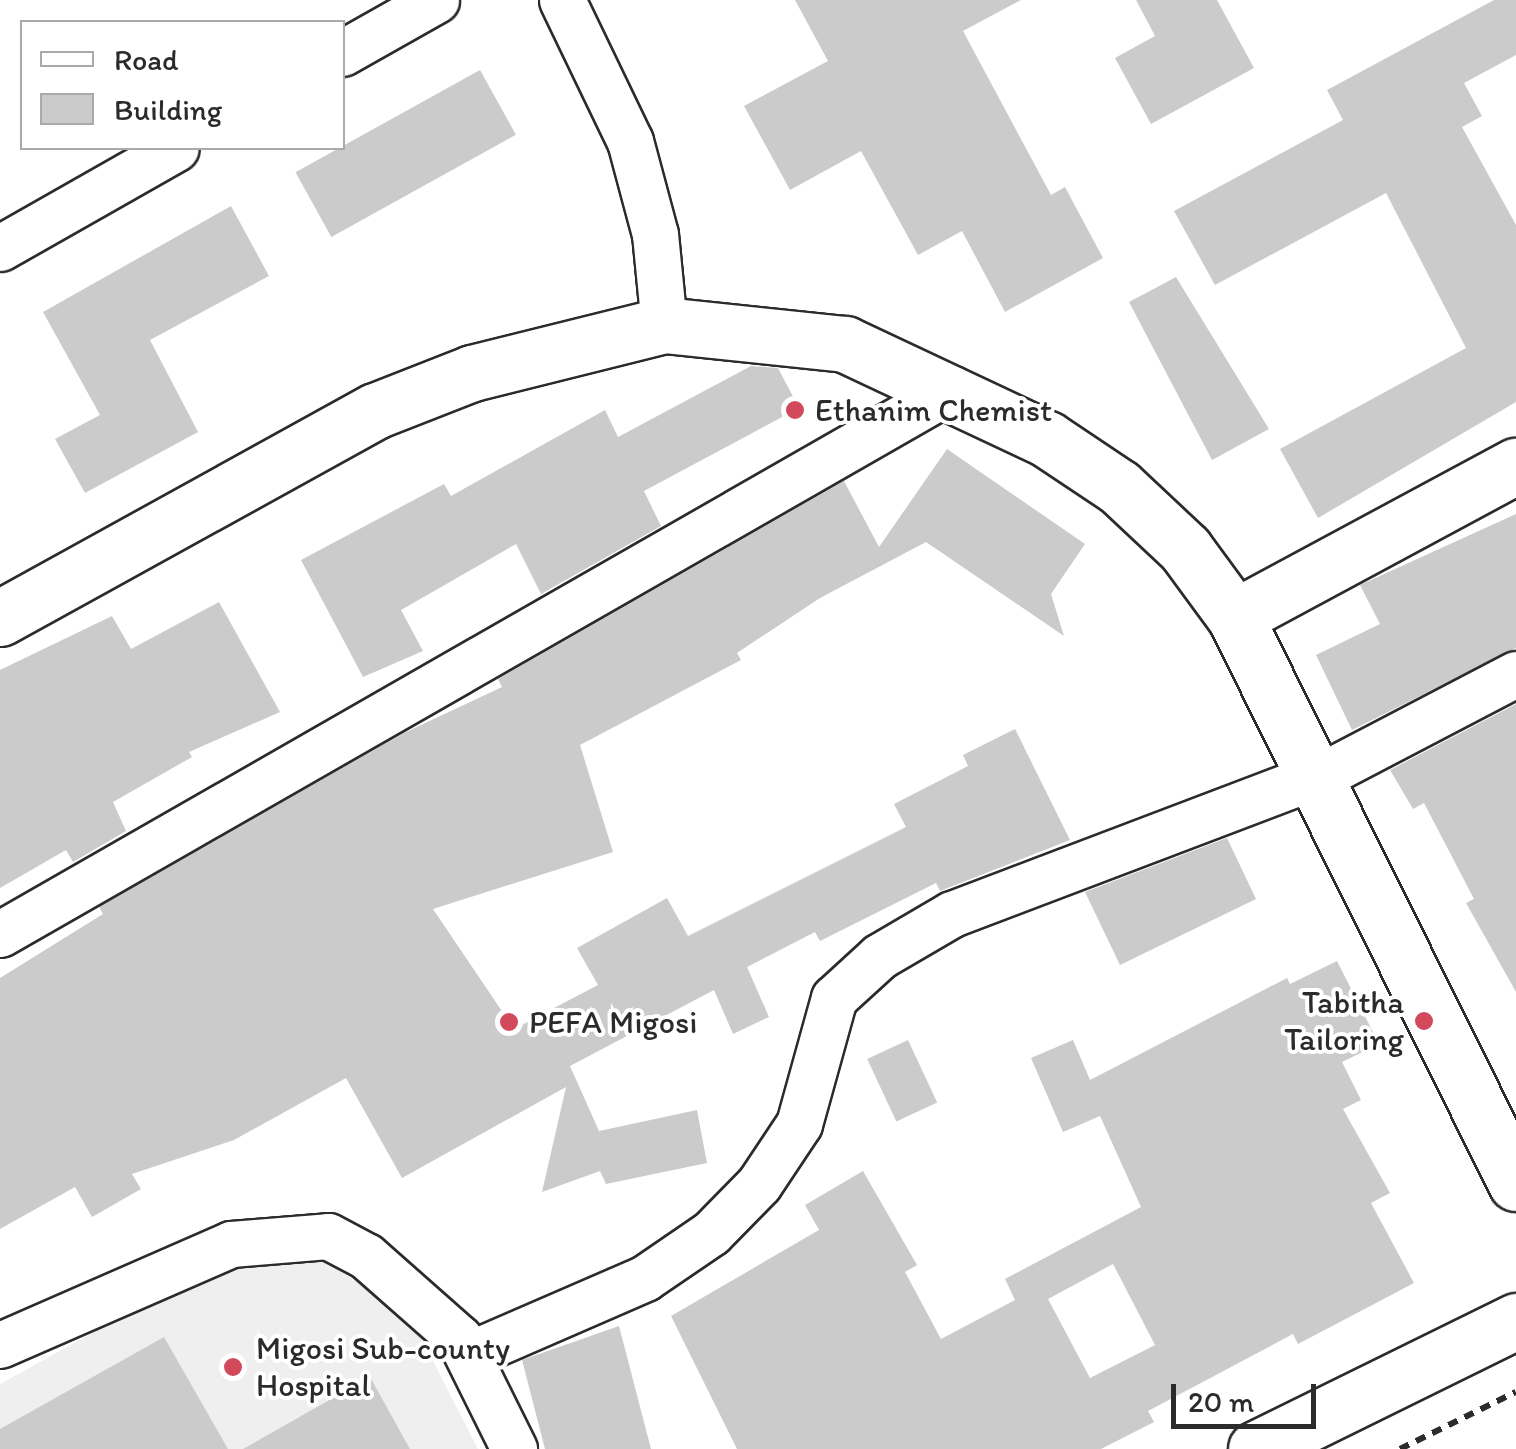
<!DOCTYPE html>
<style>
body{margin:0}
#map{position:relative;width:1516px;height:1449px;overflow:hidden;background:#fff;font-family:Itim,sans-serif}
div>[style]{position:absolute}
.built>*{inset:0;background:#efefef}
.building>*{inset:0;background:#cbcbcb;transform-origin:0 0}
.path>*{height:6px;margin-top:-3px;transform-origin:0;background:repeating-linear-gradient(90deg,#2b2b2b 0 10px,transparent 0 18px)}
.roads{filter:drop-shadow(2px 0 #2b2b2b) drop-shadow(-2px 0 #2b2b2b) drop-shadow(0 2px #2b2b2b) drop-shadow(0 -2px #2b2b2b)}
.minor>*{height:45px;margin:-22.5px;padding:0 22.5px;transform-origin:22.5px;border-radius:22.5px;background:#fff}
.tertiary>*{height:55px;margin:-27.5px;padding:0 27.5px;transform-origin:27.5px;border-radius:27.5px;background:#fff}
.dots>*{width:28px;height:28px;translate:-50% -50%;box-sizing:border-box;border:5px solid #fff;border-radius:50%}
span{translate:-50% -50%;white-space:nowrap;text-align:center;line-height:1.15;-webkit-text-stroke:8px #fff;paint-order:stroke}
.poi-label{font-size:32px;color:#2b2b2b}
.left{translate:0 -50%;text-align:left}
.right{translate:-100% -50%;text-align:right}
.legend{position:absolute;left:20px;top:20px;width:325px;height:130px;box-sizing:border-box;background:#fff;border:2px solid #aaa;margin:0;padding:12px 18px;list-style:none;font-size:30px;color:#2b2b2b}
.legend li{display:flex;align-items:center;gap:20px;height:50px}
.legend b{width:50px;border:2px solid #aaa}
.scale{position:absolute;left:1171px;top:1384px;width:145px;height:45px;box-sizing:border-box;border:5px solid #2b2b2b;border-top:0;padding-left:12px;font-size:30px;line-height:35px;white-space:nowrap;color:#2b2b2b;-webkit-text-stroke:8px #fff;paint-order:stroke}
</style>
<div id="map">
<div class="built">
<div style="clip-path:polygon(312px 1253px,410px 1316px,478px 1449px,0 1449px,0 1384px,216px 1265px)"></div>
</div>
<div class="building">
<div style="clip-path:polygon(795px 0,1021px 0,963px 31px,1051px 195px,1065px 187px,1103px 258px,1005px 312px,962px 231px,918px 255px,861px 151px,790px 190px,744px 106px,828px 61px)"></div>
<div style="clip-path:polygon(1136px 0,1217px 0,1254px 68px,1151px 124px,1115px 58px,1155px 36px)"></div>
<div style="clip-path:polygon(1494px 0,1516px 0,1516px 55px,1464px 83px,1482px 116px,1462px 127px,1516px 225px,1516px 402px,1318px 518px,1280px 449px,1466px 348px,1386px 193px,1215px 285px,1174px 211px,1343px 120px,1327px 90px)"></div>
<div style="left:480px;top:70px;width:74px;height:211px;rotate:61deg"></div>
<div style="clip-path:polygon(231px 206px,269px 276px,150px 340px,198px 432px,85px 493px,55px 439px,100px 415px,43px 312px)"></div>
<div style="clip-path:polygon(1176px 277px,1269px 429px,1212px 460px,1129px 302px)"></div>
<div style="clip-path:polygon(751px 366px,778px 368px,799px 408px,644px 491px,661px 526px,541px 594px,516px 544px,401px 610px,423px 651px,363px 677px,301px 560px,444px 484px,451px 496px,605px 410px,618px 437px)"></div>
<div style="clip-path:polygon(947px 449px,1085px 544px,1051px 594px,1064px 636px,926px 542px,820px 598px,737px 653px,741px 660px,580px 745px,613px 852px,433px 909px,514px 1029px,598px 985px,577px 948px,667px 898px,688px 936px,906px 827px,894px 804px,968px 766px,963px 755px,1015px 729px,1070px 840px,940px 891px,936px 883px,820px 941px,815px 932px,747px 967px,769px 1017px,733px 1034px,714px 990px,570px 1066px,599px 1131px,697px 1110px,707px 1163px,606px 1184px,600px 1171px,542px 1192px,566px 1087px,402px 1178px,346px 1078px,234px 1140px,132px 1174px,141px 1189px,92px 1217px,75px 1187px,0 1229px,0 978px,103px 914px,99px 907px,404px 733px,502px 687px,498px 679px,844px 481px,879px 547px)"></div>
<div style="clip-path:polygon(1516px 514px,1516px 648px,1352px 730px,1316px 655px,1380px 624px,1360px 585px)"></div>
<div style="clip-path:polygon(219px 602px,280px 712px,189px 752px,192px 757px,113px 802px,126px 831px,73px 862px,66px 850px,0 888px,0 670px,112px 616px,131px 649px)"></div>
<div style="clip-path:polygon(1516px 704px,1516px 992px,1466px 903px,1474px 899px,1424px 803px,1413px 809px,1390px 770px)"></div>
<div style="clip-path:polygon(1227px 838px,1256px 899px,1120px 965px,1085px 892px)"></div>
<div style="clip-path:polygon(evenodd,1337px 961px,1379px 1044px,1342px 1062px,1361px 1100px,1343px 1109px,1390px 1193px,1371px 1203px,1414px 1283px,1298px 1344px,1293px 1334px,1148px 1411px,1154px 1422px,1101px 1449px,737px 1449px,671px 1316px,819px 1230px,805px 1205px,863px 1171px,917px 1265px,905px 1272px,941px 1339px,1015px 1300px,1005px 1279px,1141px 1207px,1100px 1116px,1063px 1132px,1031px 1058px,1073px 1040px,1090px 1080px,1287px 978px,1290px 984px,1337px 961px,1113px 1264px,1155px 1345px,1090px 1378px,1048px 1299px,1113px 1264px)"></div>
<div style="left:908px;top:1040px;width:69px;height:45px;rotate:65deg"></div>
<div style="clip-path:polygon(619px 1326px,651px 1449px,545px 1449px,522px 1360px)"></div>
<div style="clip-path:polygon(164px 1337px,228px 1449px,0 1449px,0 1429px)"></div>
<div style="clip-path:polygon(370px 1377px,410px 1449px,243px 1449px)"></div>
</div>
<div class="path">
<div style="left:1400px;top:1449px;width:129px;rotate:-26.2deg"></div>
</div>
<div class="roads">
<div class="minor">
<div style="left:562px;top:0;width:157px;rotate:64.3deg"></div>
<div style="left:630px;top:141px;width:96px;rotate:75deg"></div>
<div style="left:655px;top:234px;width:91px;rotate:84.4deg"></div>
<div style="left:342px;top:53px;width:108px;rotate:-29.4deg"></div>
<div style="left:0;top:248px;width:202px;rotate:-29.6deg"></div>
<div style="left:0;top:934px;width:1097px;rotate:-29.79deg"></div>
<div style="left:0;top:1345px;width:252px;rotate:-23.6deg"></div>
<div style="left:231px;top:1244px;width:97px;rotate:-4.7deg"></div>
<div style="left:328px;top:1236px;width:43px;rotate:27.8deg"></div>
<div style="left:366px;top:1256px;width:124px;rotate:41.4deg"></div>
<div style="left:459px;top:1338px;width:124px;rotate:63.6deg"></div>
<div style="left:468px;top:1355px;width:193px;rotate:-23.5deg"></div>
<div style="left:645px;top:1278px;width:80px;rotate:-34.3deg"></div>
<div style="left:711px;top:1233px;width:69px;rotate:-45.6deg"></div>
<div style="left:759px;top:1184px;width:72px;rotate:-56.3deg"></div>
<div style="left:799px;top:1124px;width:131px;rotate:-74.5deg"></div>
<div style="left:834px;top:998px;width:62px;rotate:-42.4deg"></div>
<div style="left:880px;top:956px;width:83px;rotate:-30.3deg"></div>
<div style="left:952px;top:914px;width:409px;rotate:-20.8deg"></div>
<div style="left:1334px;top:769px;width:205px;rotate:-27.6deg"></div>
</div>
<div class="tertiary">
<div style="left:1235px;top:617px;width:319px;rotate:-28.3deg"></div>
<div style="left:0;top:618px;width:428px;rotate:-28.9deg"></div>
<div style="left:375px;top:411px;width:104px;rotate:-21.4deg"></div>
<div style="left:472px;top:373px;width:198px;rotate:-14deg"></div>
<div style="left:664px;top:325px;width:182px;rotate:6deg"></div>
<div style="left:845px;top:344px;width:223px;rotate:25.2deg"></div>
<div style="left:1047px;top:439px;width:87px;rotate:33.7deg"></div>
<div style="left:1119px;top:487px;width:91px;rotate:43.2deg"></div>
<div style="left:1185px;top:549px;width:84px;rotate:53.7deg"></div>
<div style="left:1235px;top:617px;width:632px;rotate:63.6deg"></div>
<div style="left:1256px;top:1449px;width:290px;rotate:-26.2deg"></div>
</div>
</div>
<div class="dots">
<div style="left:795px;top:410px;background:#d1495b"></div>
<div style="left:1424px;top:1021px;background:#d1495b"></div>
<div style="left:509px;top:1022px;background:#d1495b"></div>
<div style="left:233px;top:1367px;background:#d1495b"></div>
</div>
<div class="poi-label">
<span class="left" style="left:815px;top:410px">Ethanim Chemist</span>
<span class="right" style="left:1404px;top:1021px">Tabitha<br>Tailoring</span>
<span class="left" style="left:529px;top:1022px">PEFA Migosi</span>
<span class="left" style="left:256px;top:1367px">Migosi Sub-county<br>Hospital</span>
</div>
<ul class="legend">
<li><b style="height:12px;background:#fff"></b>Road</li>
<li><b style="height:28px;background:#cbcbcb"></b>Building</li>
</ul>
<div class="scale">20 m</div>
</div>
